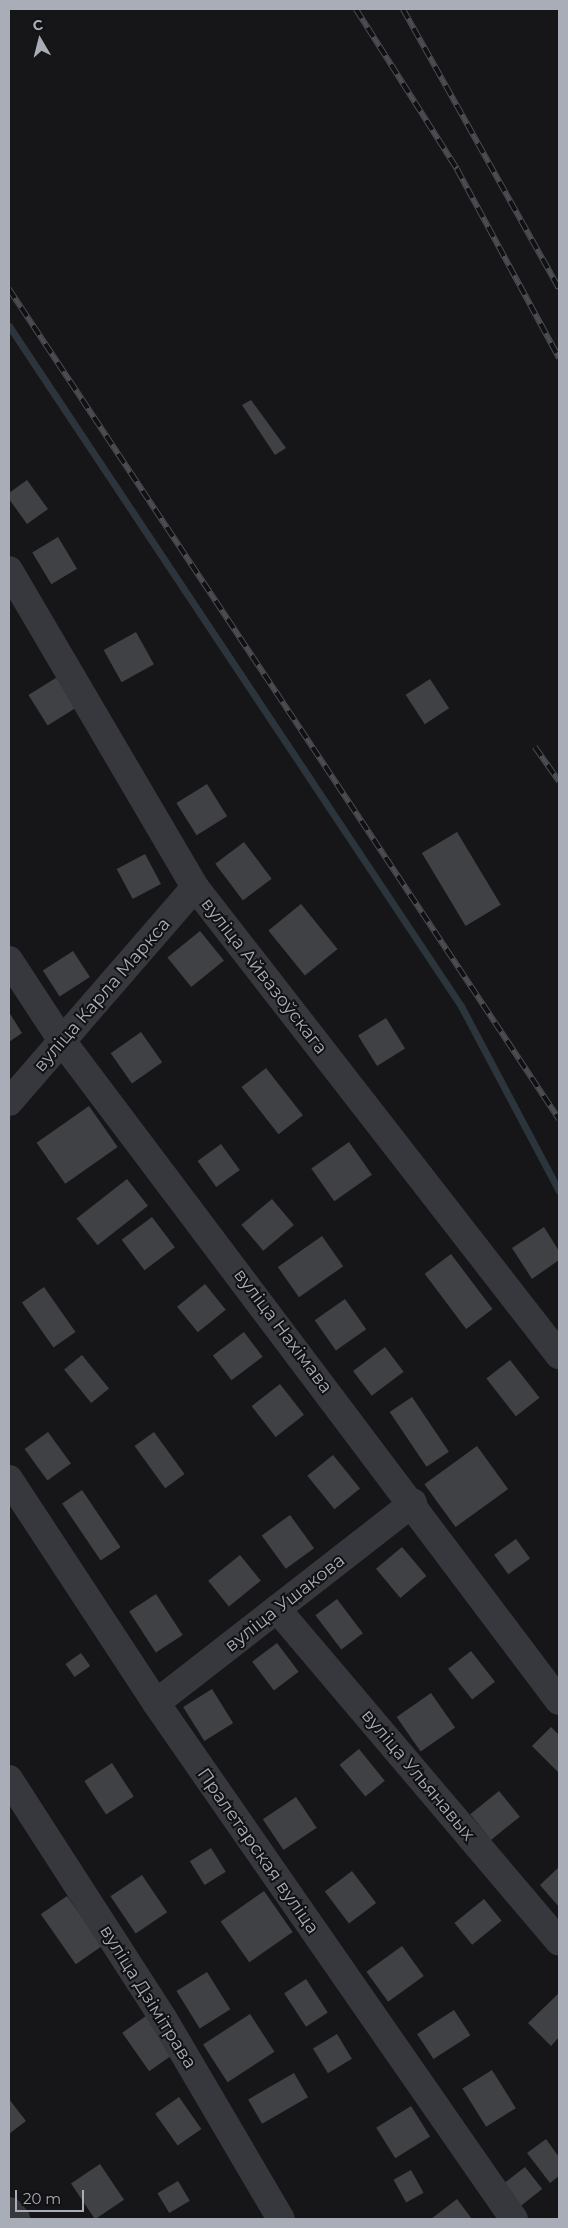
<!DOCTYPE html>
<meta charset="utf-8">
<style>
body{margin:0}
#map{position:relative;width:568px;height:2228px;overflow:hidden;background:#161618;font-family:Montserrat,sans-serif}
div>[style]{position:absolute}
.stream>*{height:7px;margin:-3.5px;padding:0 3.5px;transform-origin:3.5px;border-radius:3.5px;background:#2c353c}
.building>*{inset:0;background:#404145;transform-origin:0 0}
.minor>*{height:28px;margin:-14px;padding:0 14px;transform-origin:14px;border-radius:14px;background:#37383d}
.rail>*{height:5.5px;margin-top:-2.75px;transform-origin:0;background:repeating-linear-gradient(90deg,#111113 0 11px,#4a4c52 0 22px);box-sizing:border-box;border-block:1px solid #4a4c52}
span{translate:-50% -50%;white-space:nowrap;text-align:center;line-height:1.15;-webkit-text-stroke:4px #111113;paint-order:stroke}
.street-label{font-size:18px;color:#a8adb8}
.frame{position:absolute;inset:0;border:10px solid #a8adb8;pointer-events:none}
.north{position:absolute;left:15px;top:15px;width:50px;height:50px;-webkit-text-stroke:4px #111113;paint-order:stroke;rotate:352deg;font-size:14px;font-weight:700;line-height:20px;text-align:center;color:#a8adb8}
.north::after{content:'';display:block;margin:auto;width:18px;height:22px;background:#a8adb8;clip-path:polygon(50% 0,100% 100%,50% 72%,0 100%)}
.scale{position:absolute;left:15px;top:2190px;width:69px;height:22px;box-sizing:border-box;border:2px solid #a8adb8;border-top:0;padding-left:6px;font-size:15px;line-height:18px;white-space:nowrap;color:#a8adb8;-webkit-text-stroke:4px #111113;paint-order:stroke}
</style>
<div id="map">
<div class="stream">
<div style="left:9px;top:326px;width:817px;rotate:56.39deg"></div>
<div style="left:461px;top:1006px;width:209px;rotate:62.1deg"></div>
</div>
<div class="building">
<div style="clip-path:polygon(251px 400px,286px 448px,275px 455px,242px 405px)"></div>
<div style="clip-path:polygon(27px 480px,48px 509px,27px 524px,9px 499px,9px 493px)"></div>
<div style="left:58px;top:537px;width:37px;height:30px;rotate:59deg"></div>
<div style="left:136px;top:632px;width:37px;height:37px;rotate:61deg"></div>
<div style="left:59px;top:676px;width:36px;height:36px;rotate:58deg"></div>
<div style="left:430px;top:679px;width:35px;height:29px;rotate:57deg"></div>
<div style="left:207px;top:784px;width:38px;height:36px;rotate:58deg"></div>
<div style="left:457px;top:832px;width:85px;height:41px;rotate:59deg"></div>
<div style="left:244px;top:842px;width:46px;height:36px;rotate:53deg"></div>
<div style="left:145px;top:854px;width:34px;height:32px;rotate:62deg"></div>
<div style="left:301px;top:904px;width:58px;height:42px;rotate:51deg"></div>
<div style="left:200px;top:931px;width:38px;height:42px;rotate:51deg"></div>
<div style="left:73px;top:951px;width:31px;height:36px;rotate:57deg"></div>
<div style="clip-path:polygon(9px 1012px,22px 1033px,9px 1042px)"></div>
<div style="left:386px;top:1018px;width:36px;height:33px;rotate:58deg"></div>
<div style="left:141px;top:1032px;width:37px;height:37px;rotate:55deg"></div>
<div style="left:266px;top:1068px;width:60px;height:31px;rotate:52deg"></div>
<div style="left:89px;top:1106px;width:50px;height:64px;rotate:55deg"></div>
<div style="left:349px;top:1142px;width:40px;height:46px;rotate:55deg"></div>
<div style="left:221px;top:1144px;width:32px;height:29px;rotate:54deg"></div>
<div style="left:127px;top:1179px;width:34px;height:64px;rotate:52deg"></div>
<div style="left:272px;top:1199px;width:34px;height:40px;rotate:50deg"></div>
<div style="left:152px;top:1217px;width:38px;height:38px;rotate:53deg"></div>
<div style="clip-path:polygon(544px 1227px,559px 1251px,559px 1260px,532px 1279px,512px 1248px)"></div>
<div style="left:322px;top:1236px;width:37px;height:54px;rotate:55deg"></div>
<div style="left:451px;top:1254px;width:69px;height:33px;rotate:53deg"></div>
<div style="left:205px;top:1284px;width:33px;height:36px;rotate:51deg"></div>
<div style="left:44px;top:1287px;width:55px;height:27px;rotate:55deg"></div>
<div style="left:345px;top:1299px;width:37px;height:37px;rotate:55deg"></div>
<div style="left:244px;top:1332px;width:31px;height:39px;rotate:53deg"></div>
<div style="left:385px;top:1347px;width:31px;height:40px;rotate:53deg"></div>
<div style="left:82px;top:1355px;width:43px;height:23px;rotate:51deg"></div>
<div style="left:510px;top:1360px;width:48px;height:30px;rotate:52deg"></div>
<div style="left:280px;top:1384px;width:39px;height:36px;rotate:52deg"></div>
<div style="left:412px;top:1397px;width:66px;height:27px;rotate:56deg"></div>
<div style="left:48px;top:1432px;width:39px;height:29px;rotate:54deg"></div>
<div style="left:154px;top:1432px;width:52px;height:24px;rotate:54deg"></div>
<div style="left:477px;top:1446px;width:53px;height:65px;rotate:54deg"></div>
<div style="left:333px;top:1455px;width:43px;height:33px;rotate:51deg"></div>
<div style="left:82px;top:1490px;width:69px;height:24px;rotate:56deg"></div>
<div style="left:290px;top:1515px;width:41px;height:35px;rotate:54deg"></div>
<div style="left:516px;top:1539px;width:24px;height:27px;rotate:54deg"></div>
<div style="left:402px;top:1547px;width:38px;height:34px;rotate:50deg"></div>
<div style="left:240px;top:1555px;width:33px;height:41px;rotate:51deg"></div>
<div style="left:156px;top:1594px;width:49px;height:32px;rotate:57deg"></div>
<div style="left:337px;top:1599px;width:43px;height:27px;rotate:53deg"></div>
<div style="left:277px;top:1643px;width:36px;height:31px;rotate:53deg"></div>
<div style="left:471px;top:1651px;width:39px;height:29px;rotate:52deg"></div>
<div style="left:81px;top:1653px;width:16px;height:19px;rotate:55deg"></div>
<div style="left:212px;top:1689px;width:40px;height:34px;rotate:58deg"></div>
<div style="left:431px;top:1693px;width:42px;height:42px;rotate:55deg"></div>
<div style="clip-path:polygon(551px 1727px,559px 1735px,558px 1772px,532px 1746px)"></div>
<div style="left:359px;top:1749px;width:41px;height:25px;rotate:51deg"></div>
<div style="left:112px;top:1763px;width:40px;height:33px;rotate:57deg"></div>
<div style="left:499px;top:1791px;width:33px;height:37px;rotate:51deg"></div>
<div style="left:296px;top:1797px;width:37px;height:40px;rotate:56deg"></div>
<div style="left:211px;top:1848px;width:28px;height:25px;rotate:58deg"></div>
<div style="clip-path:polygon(559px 1867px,559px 1907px,540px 1885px)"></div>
<div style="left:352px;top:1871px;width:40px;height:34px;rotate:53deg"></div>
<div style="left:142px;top:1875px;width:45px;height:38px;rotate:56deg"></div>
<div style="left:264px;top:1891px;width:50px;height:53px;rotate:55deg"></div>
<div style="left:67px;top:1896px;width:61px;height:32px;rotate:55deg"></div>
<div style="left:484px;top:1899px;width:28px;height:38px;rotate:51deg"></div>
<div style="left:402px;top:1946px;width:37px;height:44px;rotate:54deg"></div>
<div style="left:207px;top:1972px;width:44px;height:36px;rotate:58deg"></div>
<div style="left:306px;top:1979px;width:40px;height:26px;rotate:57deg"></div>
<div style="clip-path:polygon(559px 1993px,559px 2037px,551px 2046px,528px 2023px)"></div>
<div style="left:454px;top:2010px;width:30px;height:44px;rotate:57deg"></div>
<div style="left:250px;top:2014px;width:45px;height:56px;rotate:57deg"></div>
<div style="left:146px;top:2016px;width:47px;height:29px;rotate:55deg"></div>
<div style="left:337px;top:2034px;width:29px;height:28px;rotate:59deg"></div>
<div style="left:492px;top:2070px;width:45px;height:35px;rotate:58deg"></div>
<div style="left:294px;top:2073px;width:28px;height:53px;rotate:60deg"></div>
<div style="left:179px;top:2097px;width:39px;height:29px;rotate:55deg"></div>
<div style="clip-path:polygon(9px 2099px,26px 2121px,9px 2134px)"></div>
<div style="left:411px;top:2106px;width:36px;height:41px;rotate:58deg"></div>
<div style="clip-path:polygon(546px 2139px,559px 2157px,559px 2176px,550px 2183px,527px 2153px)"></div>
<div style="left:100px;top:2164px;width:43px;height:35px;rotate:56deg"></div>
<div style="left:525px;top:2167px;width:28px;height:27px;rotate:52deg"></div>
<div style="left:411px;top:2170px;width:26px;height:20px;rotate:61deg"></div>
<div style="left:178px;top:2181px;width:23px;height:24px;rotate:59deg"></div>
<div style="clip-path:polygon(457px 2199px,472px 2219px,431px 2219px)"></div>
</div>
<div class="minor">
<div style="left:9px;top:570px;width:368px;rotate:59.6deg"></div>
<div style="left:195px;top:887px;width:593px;rotate:52.13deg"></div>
<div style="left:9px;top:960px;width:97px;rotate:56.8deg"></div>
<div style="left:62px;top:1041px;width:826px;rotate:53.02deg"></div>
<div style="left:9px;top:1102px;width:284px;rotate:-49.1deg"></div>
<div style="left:9px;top:1479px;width:268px;rotate:56.7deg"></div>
<div style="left:156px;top:1703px;width:628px;rotate:55.25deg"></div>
<div style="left:277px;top:1609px;width:436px;rotate:49.7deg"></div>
<div style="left:156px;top:1703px;width:326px;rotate:-37.9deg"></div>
<div style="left:9px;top:1779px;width:284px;rotate:57.2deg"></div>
<div style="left:163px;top:2018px;width:233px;rotate:59.6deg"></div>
<div style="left:9px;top:2211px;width:11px;rotate:49deg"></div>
</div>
<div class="rail">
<div style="left:356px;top:9px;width:189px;rotate:57.7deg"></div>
<div style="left:457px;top:169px;width:215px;rotate:61.6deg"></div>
<div style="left:403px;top:9px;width:320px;rotate:60.8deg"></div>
<div style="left:9px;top:289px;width:996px;rotate:56.47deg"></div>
<div style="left:535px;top:747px;width:42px;rotate:54.8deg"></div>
</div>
<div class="street-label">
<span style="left:264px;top:976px;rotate:52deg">вуліца Айвазоўскага</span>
<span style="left:102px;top:995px;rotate:-49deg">вуліца Карла Маркса</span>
<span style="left:283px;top:1331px;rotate:53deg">вуліца Нахімава</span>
<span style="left:285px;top:1603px;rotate:-38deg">вуліца Ушакова</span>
<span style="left:418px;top:1775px;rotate:50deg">вуліца Ульянавых</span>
<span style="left:258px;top:1851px;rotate:55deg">Пралетарская вуліца</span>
<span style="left:148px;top:1997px;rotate:58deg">вуліца Дзімітрава</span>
</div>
<div class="frame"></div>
<div class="north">С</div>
<div class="scale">20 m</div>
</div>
